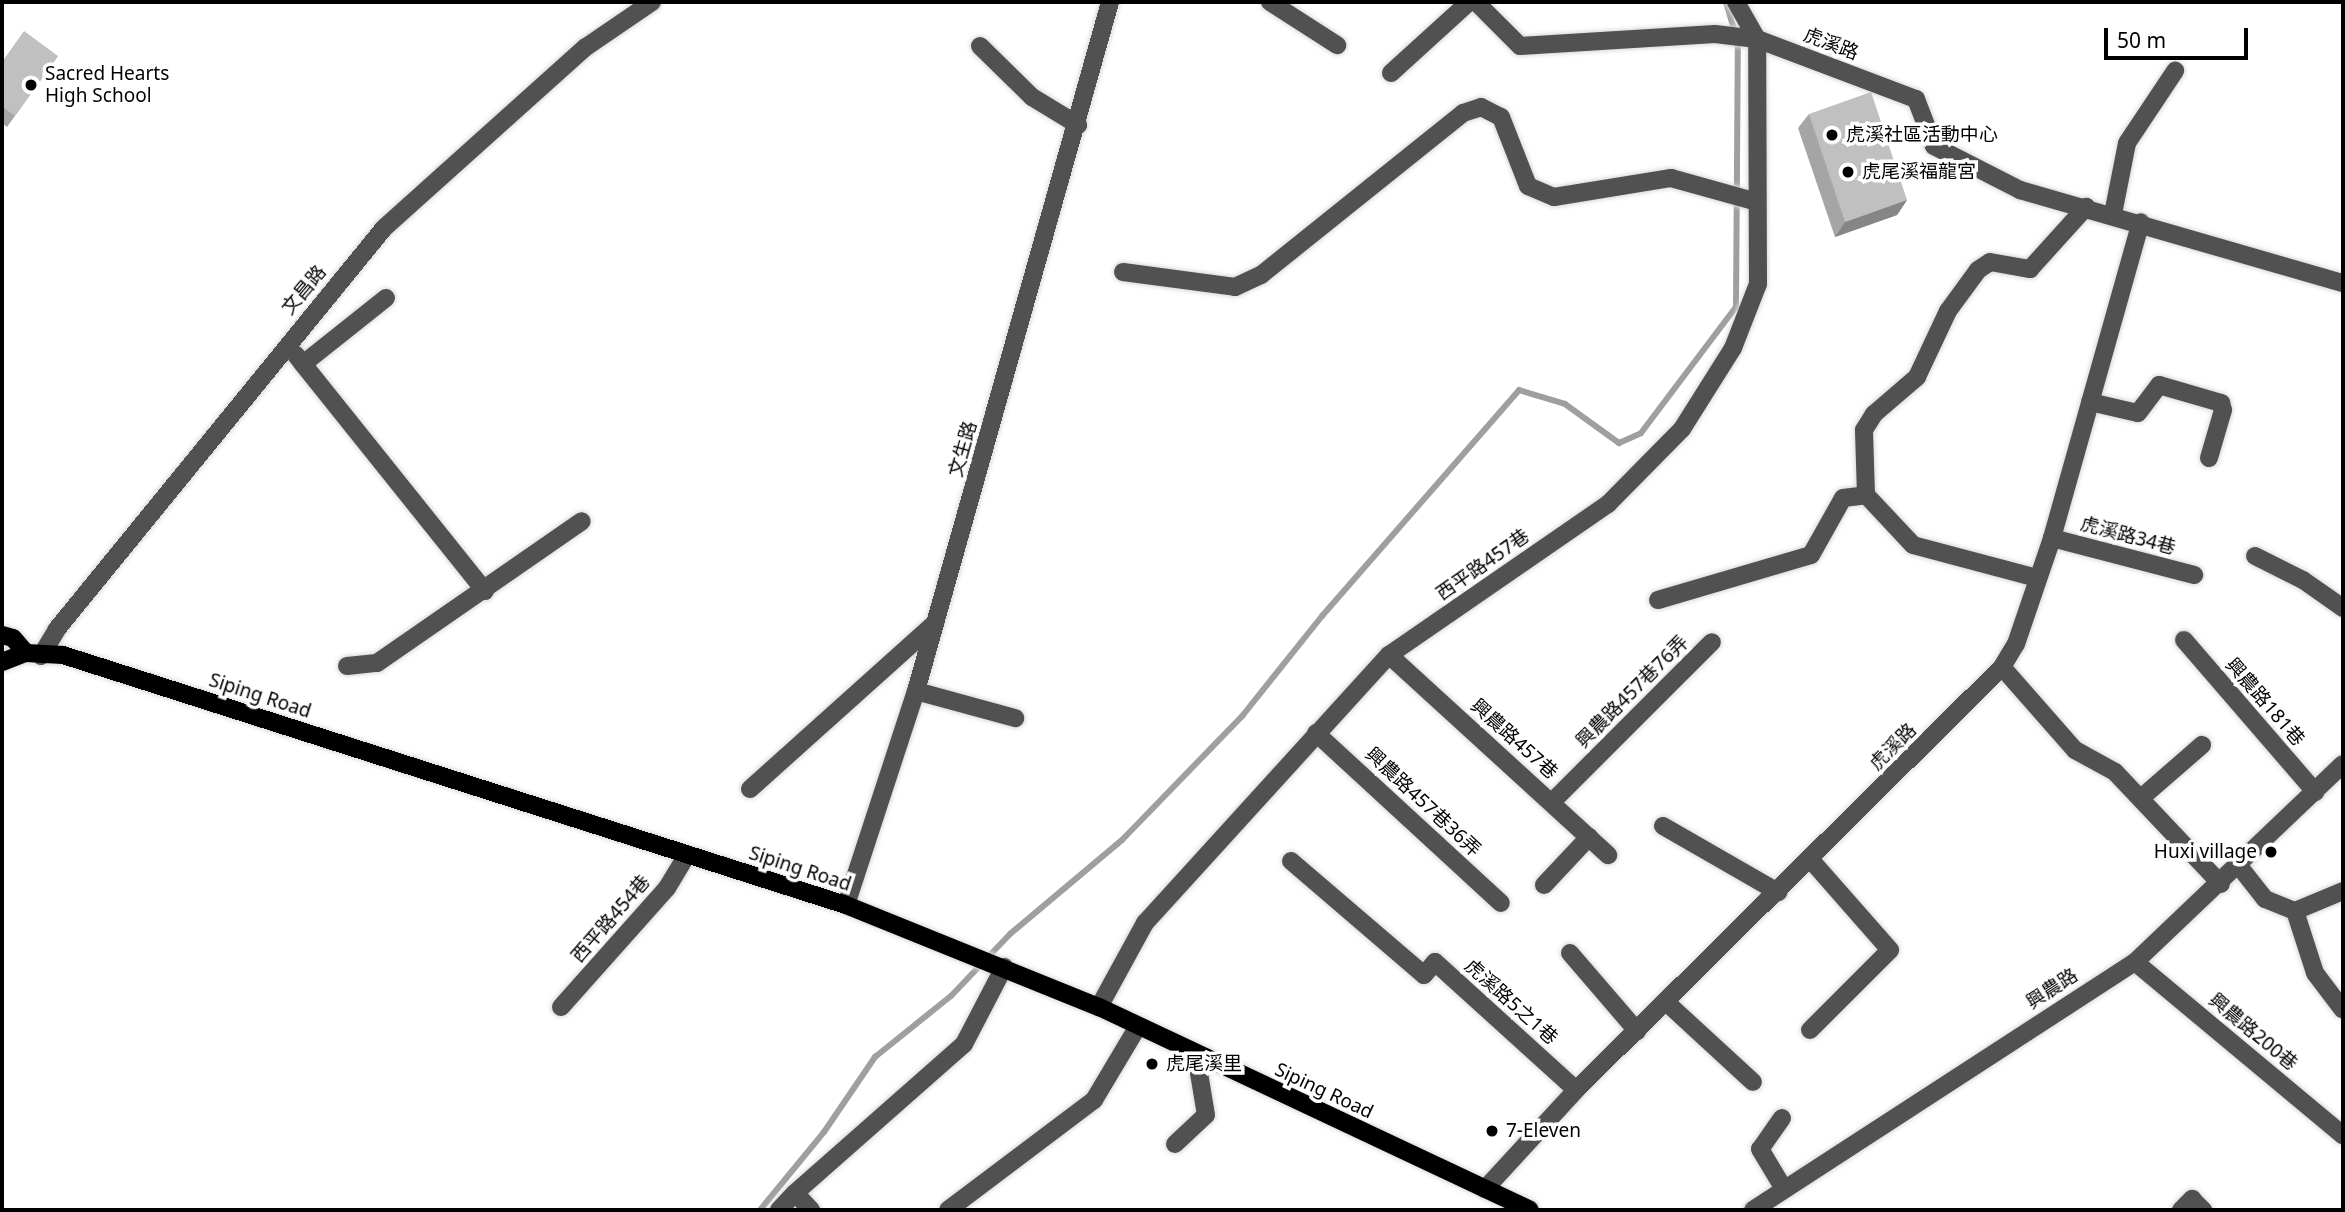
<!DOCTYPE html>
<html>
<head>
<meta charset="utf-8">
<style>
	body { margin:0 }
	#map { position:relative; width:2345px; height:1212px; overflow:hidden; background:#fff; font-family:"Noto Sans","Noto Sans TC",sans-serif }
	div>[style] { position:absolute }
	.stream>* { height:6px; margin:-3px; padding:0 3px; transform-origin:3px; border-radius:3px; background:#9f9f9f }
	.roads { filter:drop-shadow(0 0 2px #dbdbdb) drop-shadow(0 0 2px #dbdbdb) }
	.minor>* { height:18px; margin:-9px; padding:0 9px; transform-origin:9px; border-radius:9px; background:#515151 }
	.major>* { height:18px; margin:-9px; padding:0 9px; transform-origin:9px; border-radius:9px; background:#000 }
	.wall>* { inset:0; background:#a5a5a5 }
	.shaded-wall>* { inset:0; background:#868686 }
	.building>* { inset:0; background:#c0c0c0 }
	.dots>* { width:19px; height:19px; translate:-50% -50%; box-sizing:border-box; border:4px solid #fff; border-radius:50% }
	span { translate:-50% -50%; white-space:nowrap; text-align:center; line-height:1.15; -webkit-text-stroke:7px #fff; paint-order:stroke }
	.street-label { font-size:19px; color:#000 }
	.poi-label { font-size:19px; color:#000 }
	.left { translate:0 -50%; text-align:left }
	.right { translate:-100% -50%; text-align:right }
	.frame { position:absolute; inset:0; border:4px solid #000; pointer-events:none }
	.scale { position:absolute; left:2104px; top:28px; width:144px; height:32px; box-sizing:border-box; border:4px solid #000; border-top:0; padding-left:9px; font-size:21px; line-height:24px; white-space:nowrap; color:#000; -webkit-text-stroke:5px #fff; paint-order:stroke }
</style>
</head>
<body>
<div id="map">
	<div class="stream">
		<i style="left:760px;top:1210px;width:101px;rotate:-50.6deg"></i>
		<i style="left:824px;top:1132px;width:91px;rotate:-55.8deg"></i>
		<i style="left:875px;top:1057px;width:97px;rotate:-38.8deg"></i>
		<i style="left:951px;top:996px;width:86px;rotate:-46.4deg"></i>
		<i style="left:1010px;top:934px;width:146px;rotate:-40deg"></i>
		<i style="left:1122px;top:840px;width:174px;rotate:-45.9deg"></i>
		<i style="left:1243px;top:715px;width:127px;rotate:-51.4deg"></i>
		<i style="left:1322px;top:616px;width:300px;rotate:-48.9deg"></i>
		<i style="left:1519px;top:390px;width:48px;rotate:16.9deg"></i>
		<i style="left:1565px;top:404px;width:67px;rotate:35.8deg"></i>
		<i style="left:1619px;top:443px;width:24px;rotate:-24deg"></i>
		<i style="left:1641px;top:433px;width:158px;rotate:-53deg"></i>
		<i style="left:1736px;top:307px;width:264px;rotate:-89.6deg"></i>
		<i style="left:1738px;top:43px;width:43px;rotate:-106.3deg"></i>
	</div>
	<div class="roads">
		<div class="minor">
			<i style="left:1270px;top:2px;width:80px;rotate:32.7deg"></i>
			<i style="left:1476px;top:2px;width:62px;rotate:45deg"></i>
			<i style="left:1520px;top:46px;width:195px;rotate:-3.5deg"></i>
			<i style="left:1715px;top:34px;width:42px;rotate:6.8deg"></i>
			<i style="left:1757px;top:39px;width:170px;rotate:20.7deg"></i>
			<i style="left:1916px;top:99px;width:50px;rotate:69deg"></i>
			<i style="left:1934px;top:146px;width:97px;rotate:27.1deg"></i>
			<i style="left:2020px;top:190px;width:336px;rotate:16.1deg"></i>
			<i style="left:980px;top:46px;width:73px;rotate:44.4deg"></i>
			<i style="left:1032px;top:97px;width:54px;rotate:31.3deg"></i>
			<i style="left:1391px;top:73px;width:105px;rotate:-42.3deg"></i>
			<i style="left:2113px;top:214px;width:72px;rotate:-78.8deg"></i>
			<i style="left:2127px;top:143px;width:87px;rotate:-56.3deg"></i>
			<i style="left:1123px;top:272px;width:113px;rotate:7.6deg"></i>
			<i style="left:1235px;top:287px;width:29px;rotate:-25deg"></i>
			<i style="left:1261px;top:275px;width:259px;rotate:-38.7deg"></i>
			<i style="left:1463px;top:113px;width:19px;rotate:-18deg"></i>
			<i style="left:1481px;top:107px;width:22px;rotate:27deg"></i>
			<i style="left:1501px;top:117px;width:74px;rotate:68.6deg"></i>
			<i style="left:1528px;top:186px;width:28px;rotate:23deg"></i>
			<i style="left:1554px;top:197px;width:119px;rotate:-9.2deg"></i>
			<i style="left:1671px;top:178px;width:89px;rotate:15.6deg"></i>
			<i style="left:296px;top:355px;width:11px;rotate:52deg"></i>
			<i style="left:303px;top:364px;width:106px;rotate:-38.5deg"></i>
			<i style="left:303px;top:364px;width:291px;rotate:51.3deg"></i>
			<i style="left:2090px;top:402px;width:49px;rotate:12.9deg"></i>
			<i style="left:2138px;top:413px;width:35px;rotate:-53deg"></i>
			<i style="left:2159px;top:385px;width:65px;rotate:16.2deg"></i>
			<i style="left:2221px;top:403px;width:7px;rotate:74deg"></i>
			<i style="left:2223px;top:410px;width:50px;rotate:106.3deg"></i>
			<i style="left:2052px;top:538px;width:147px;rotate:14.6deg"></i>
			<i style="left:2255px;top:556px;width:54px;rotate:26.6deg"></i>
			<i style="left:2303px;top:580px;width:49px;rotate:35deg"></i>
			<i style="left:2037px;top:578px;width:128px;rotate:-165.1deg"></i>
			<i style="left:1913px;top:545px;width:69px;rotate:-133.2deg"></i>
			<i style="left:1866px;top:495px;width:65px;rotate:-91.8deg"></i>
			<i style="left:1864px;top:430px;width:19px;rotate:-58deg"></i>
			<i style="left:1874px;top:414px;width:57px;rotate:-40.7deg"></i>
			<i style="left:1917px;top:377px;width:73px;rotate:-64.8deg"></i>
			<i style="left:1948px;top:311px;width:51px;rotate:-53.8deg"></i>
			<i style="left:1978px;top:270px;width:14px;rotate:-34deg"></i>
			<i style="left:1990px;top:262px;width:41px;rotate:9.9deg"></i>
			<i style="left:2030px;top:269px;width:84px;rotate:-47.9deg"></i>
			<i style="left:1658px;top:600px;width:159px;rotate:-16.4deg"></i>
			<i style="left:1811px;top:555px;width:65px;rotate:-60.7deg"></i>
			<i style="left:1843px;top:498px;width:23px;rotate:-7deg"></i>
			<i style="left:2184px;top:640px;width:201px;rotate:49.2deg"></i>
			<i style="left:1389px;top:655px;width:297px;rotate:42.4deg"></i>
			<i style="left:41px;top:656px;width:31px;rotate:-59deg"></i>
			<i style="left:57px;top:629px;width:517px;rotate:-50.8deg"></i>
			<i style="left:384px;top:228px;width:271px;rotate:-41.9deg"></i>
			<i style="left:586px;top:47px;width:80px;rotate:-34.3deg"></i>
			<i style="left:347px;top:666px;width:30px;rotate:-6deg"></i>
			<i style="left:377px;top:663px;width:249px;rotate:-34.7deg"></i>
			<i style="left:2002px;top:667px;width:111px;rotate:48.7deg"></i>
			<i style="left:2075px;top:750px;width:46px;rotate:28.8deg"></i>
			<i style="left:2115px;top:772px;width:154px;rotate:46.6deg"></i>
			<i style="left:916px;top:691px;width:103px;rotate:15.3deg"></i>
			<i style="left:1316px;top:733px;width:251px;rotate:42.6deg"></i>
			<i style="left:750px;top:789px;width:249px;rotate:-41.9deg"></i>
			<i style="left:2141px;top:798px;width:81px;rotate:-41deg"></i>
			<i style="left:1552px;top:802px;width:226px;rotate:-45deg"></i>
			<i style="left:1663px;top:826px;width:133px;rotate:29.9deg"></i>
			<i style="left:1291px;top:861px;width:175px;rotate:40.6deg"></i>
			<i style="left:1424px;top:975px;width:17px;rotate:-50deg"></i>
			<i style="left:1435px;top:962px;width:190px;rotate:42.2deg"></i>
			<i style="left:2239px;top:866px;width:42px;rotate:51.8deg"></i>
			<i style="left:2265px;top:899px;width:32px;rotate:22deg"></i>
			<i style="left:2295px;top:911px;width:52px;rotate:-22.6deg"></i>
			<i style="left:1544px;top:885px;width:66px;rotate:-46.8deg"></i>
			<i style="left:846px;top:905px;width:225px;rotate:-71.9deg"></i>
			<i style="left:916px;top:691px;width:716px;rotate:-74.27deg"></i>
			<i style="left:2295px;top:911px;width:65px;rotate:72.1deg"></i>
			<i style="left:2315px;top:973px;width:46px;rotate:52.9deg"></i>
			<i style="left:1570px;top:953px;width:103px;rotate:49.3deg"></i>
			<i style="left:2135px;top:962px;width:271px;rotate:39.8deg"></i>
			<i style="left:1666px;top:1002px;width:118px;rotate:42.6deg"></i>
			<i style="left:561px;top:1007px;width:159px;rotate:-48.3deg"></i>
			<i style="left:667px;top:888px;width:39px;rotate:-59deg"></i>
			<i style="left:1099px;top:1007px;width:96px;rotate:-61.3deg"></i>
			<i style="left:1145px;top:923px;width:362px;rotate:-47.7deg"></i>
			<i style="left:1389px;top:655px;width:266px;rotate:-34.6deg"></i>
			<i style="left:1608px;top:504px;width:105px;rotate:-45.4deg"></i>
			<i style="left:1682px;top:429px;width:96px;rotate:-57.8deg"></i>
			<i style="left:1733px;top:348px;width:69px;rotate:-68.7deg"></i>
			<i style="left:1758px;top:284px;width:245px;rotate:-90.2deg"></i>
			<i style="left:1757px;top:39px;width:43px;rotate:-119.6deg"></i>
			<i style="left:1810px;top:1030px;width:113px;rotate:-45deg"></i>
			<i style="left:1890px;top:950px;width:120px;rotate:-131.3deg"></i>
			<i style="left:1782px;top:1118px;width:38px;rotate:125deg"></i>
			<i style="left:1760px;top:1149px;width:47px;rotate:59deg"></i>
			<i style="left:1175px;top:1144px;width:42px;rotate:-43.1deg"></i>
			<i style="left:1206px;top:1115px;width:61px;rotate:-99.5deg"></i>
			<i style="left:1485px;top:1189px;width:134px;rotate:-47.4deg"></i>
			<i style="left:1576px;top:1090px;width:600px;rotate:-44.8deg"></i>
			<i style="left:2002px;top:667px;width:27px;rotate:-59deg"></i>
			<i style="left:2016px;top:644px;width:112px;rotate:-71.2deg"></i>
			<i style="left:2052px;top:538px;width:328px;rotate:-74.3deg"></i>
			<i style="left:779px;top:1210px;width:23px;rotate:-47deg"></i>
			<i style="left:811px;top:1210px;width:23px;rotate:-133deg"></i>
			<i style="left:795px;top:1193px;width:225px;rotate:-41.4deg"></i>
			<i style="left:964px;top:1044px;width:87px;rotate:-62.5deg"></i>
			<i style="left:948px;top:1210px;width:183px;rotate:-37deg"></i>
			<i style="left:1094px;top:1100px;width:84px;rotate:-59.2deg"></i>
			<i style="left:1753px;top:1210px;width:455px;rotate:-33deg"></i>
			<i style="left:2135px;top:962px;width:287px;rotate:-43.6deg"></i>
			<i style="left:2181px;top:1210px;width:16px;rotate:-45deg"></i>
			<i style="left:2192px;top:1199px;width:16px;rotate:45deg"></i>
		</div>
		<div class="major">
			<i style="left:2px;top:635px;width:11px;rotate:15deg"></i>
			<i style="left:13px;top:638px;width:20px;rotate:49deg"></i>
			<i style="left:2px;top:662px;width:26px;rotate:-21deg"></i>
			<i style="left:26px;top:653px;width:37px;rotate:3deg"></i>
			<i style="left:63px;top:655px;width:822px;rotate:17.71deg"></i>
			<i style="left:846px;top:905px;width:273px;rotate:22deg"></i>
			<i style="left:1099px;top:1007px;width:476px;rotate:25.2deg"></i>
		</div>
	</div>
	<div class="wall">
		<i style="clip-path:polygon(58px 56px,7px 127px,2px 123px,2px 62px)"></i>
		<i style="clip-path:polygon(1809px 114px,1907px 200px,1897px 215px,1835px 237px,1798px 128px)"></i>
	</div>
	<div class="shaded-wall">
		<i style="clip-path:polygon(1907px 200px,1897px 215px,1835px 237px,1845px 222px)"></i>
	</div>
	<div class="building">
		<i style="clip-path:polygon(24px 31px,58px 56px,15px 116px,4px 108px,2px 112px,2px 62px)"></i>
		<i style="clip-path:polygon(1871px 92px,1907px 200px,1845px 222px,1809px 114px)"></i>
	</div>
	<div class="dots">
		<i style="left:31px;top:85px;background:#000"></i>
		<i style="left:1832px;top:135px;background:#000"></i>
		<i style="left:1848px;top:172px;background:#000"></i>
		<i style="left:2271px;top:852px;background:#000"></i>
		<i style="left:1152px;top:1064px;background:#000"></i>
		<i style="left:1492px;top:1131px;background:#000"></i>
	</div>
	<div class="street-label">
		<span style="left:1831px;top:44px;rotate:21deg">虎溪路</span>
		<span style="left:304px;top:290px;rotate:-50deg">文昌路</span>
		<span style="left:963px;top:449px;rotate:-74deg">文生路</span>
		<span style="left:2128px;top:536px;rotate:15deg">虎溪路34巷</span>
		<span style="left:1483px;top:565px;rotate:-35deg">西平路457巷</span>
		<span style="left:1632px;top:692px;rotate:-45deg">興農路457巷76弄</span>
		<span style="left:260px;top:696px;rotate:18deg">Siping Road</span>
		<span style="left:2265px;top:702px;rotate:49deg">興農路181巷</span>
		<span style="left:1514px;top:739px;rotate:42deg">興農路457巷</span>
		<span style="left:1893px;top:747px;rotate:-45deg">虎溪路</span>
		<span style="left:1423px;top:802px;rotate:43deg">興農路457巷36弄</span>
		<span style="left:800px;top:869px;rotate:18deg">Siping Road</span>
		<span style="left:611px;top:919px;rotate:-49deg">西平路454巷</span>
		<span style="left:2052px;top:989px;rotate:-33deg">興農路</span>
		<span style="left:1511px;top:1002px;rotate:42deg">虎溪路5之1巷</span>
		<span style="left:2253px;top:1032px;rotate:40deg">興農路200巷</span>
		<span style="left:1324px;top:1091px;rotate:25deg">Siping Road</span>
	</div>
	<div class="poi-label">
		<span class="left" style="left:45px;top:85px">Sacred Hearts<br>High School</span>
		<span class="left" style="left:1846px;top:135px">虎溪社區活動中心</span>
		<span class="left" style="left:1862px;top:172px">虎尾溪福龍宮</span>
		<span class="right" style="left:2257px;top:852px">Huxi village</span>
		<span class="left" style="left:1166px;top:1064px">虎尾溪里</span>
		<span class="left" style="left:1506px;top:1131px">7-Eleven</span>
	</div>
	<div class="frame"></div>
	<div class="scale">50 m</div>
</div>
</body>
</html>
